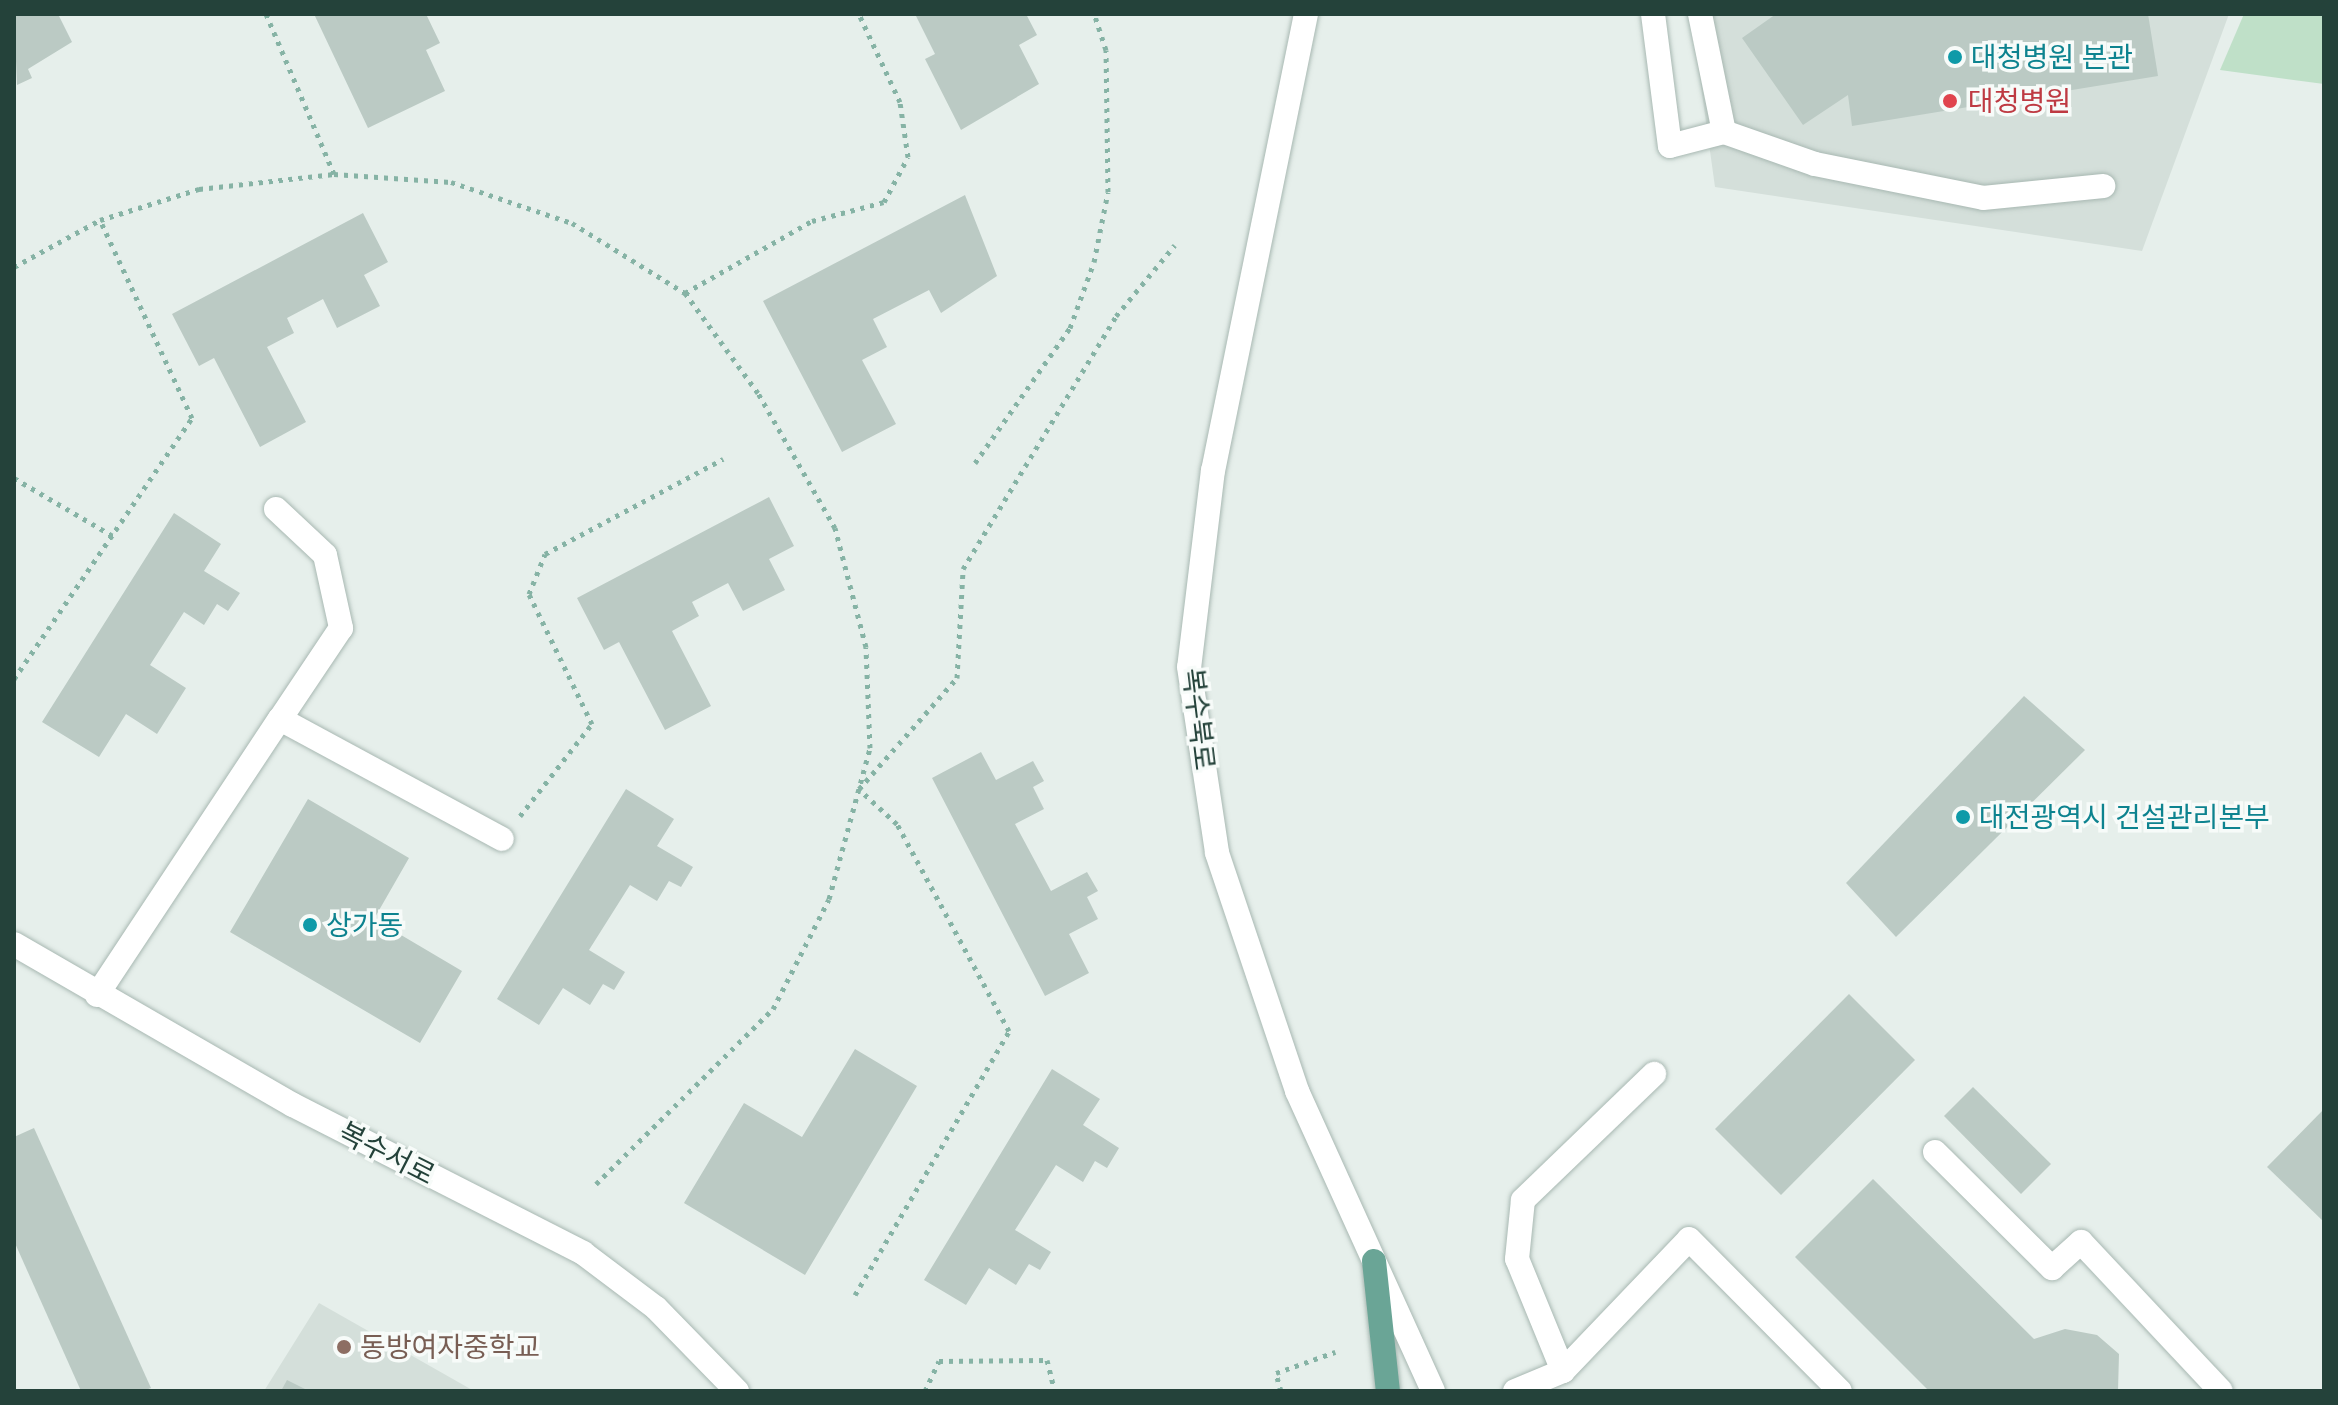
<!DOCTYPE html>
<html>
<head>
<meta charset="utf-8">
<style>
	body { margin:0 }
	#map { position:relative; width:2338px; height:1405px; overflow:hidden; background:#e6efeb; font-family:Montserrat,"Noto Sans KR",sans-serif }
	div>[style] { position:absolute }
	.built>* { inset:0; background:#d4dfda }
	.green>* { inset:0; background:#bfe0c8 }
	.building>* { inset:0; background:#bbcac4 }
	.path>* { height:5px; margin-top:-2.5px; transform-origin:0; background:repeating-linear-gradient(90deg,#86b3a5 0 4px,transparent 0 10px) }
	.roads { filter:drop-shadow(0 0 2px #a8b8b2) drop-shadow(0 0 2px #a8b8b2) }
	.minor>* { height:24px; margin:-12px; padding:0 12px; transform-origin:12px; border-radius:12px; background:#fff }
	.major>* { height:24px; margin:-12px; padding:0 12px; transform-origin:12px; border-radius:12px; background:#6aa596 }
	.dots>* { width:22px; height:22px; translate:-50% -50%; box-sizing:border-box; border:4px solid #f7fbf9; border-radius:50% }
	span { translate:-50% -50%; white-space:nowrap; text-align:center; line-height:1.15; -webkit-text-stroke:7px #f7fbf9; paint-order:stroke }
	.culture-label { font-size:28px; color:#0d838f }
	.left { translate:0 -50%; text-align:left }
	.health-label { font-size:28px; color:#be3a42 }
	.street-label { font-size:28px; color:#24423a }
	.education-label { font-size:28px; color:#785e54 }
	.frame { position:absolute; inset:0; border:16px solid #24423a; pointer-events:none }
</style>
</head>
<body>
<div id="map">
	<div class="built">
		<i style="clip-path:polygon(1691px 14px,2229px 14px,2142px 251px,1715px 187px)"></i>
		<i style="clip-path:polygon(319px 1303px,474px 1391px,264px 1391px)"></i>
	</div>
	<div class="green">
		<i style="clip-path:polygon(2244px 14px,2324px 14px,2324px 84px,2220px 70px)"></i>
	</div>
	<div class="building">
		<i style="clip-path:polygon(14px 14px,58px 14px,72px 42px,28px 69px,32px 78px,17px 85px)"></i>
		<i style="clip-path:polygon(314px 14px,426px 14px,440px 43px,426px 50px,445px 91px,368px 128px)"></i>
		<i style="clip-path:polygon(915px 14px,1026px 14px,1037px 35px,1019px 45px,1039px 84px,961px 130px,925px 59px,935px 54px)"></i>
		<i style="clip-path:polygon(1776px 14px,2148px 14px,2158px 76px,1852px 126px,1848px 95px,1803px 125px,1742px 38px)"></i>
		<i style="clip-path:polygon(965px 195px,997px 276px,941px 313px,929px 290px,873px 319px,887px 347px,862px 360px,896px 424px,842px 452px,763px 301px)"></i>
		<i style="clip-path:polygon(363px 213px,388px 262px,364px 275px,380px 306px,337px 328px,323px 299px,287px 318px,294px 333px,267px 347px,306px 422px,260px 447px,214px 358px,199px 366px,172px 314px)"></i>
		<i style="clip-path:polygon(769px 497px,794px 546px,769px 559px,785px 590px,743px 611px,728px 583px,692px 602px,699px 616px,672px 631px,711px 706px,665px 730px,619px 642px,604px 650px,577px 598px)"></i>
		<i style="clip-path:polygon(174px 513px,221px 544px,204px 571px,240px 593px,228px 611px,217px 604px,204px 625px,184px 612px,150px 665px,186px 688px,157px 734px,126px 714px,99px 757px,42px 722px)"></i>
		<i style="clip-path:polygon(2024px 696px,2085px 750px,1896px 937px,1846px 883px)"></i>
		<i style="clip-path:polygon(981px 752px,996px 780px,1033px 761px,1044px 781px,1033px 787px,1044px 809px,1015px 824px,1051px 891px,1087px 872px,1098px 891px,1087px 897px,1098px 919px,1069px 934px,1089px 973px,1045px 996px,932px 778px)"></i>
		<i style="clip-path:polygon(626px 789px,674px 819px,657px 846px,693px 867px,681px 887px,669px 881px,657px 901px,630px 885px,589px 950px,625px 972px,614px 990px,603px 984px,590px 1005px,563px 988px,539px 1025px,497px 999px)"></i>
		<i style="clip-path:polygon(308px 799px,409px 858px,374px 919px,462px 971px,420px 1043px,230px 932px)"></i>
		<i style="clip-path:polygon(1849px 994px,1915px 1060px,1781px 1195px,1715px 1129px)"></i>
		<i style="clip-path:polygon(855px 1049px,917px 1086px,805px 1275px,684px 1203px,744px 1103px,802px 1137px)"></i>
		<i style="clip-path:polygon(1052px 1069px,1100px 1099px,1083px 1125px,1119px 1148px,1107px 1168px,1095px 1161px,1083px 1182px,1056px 1165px,1015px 1230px,1051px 1252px,1040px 1270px,1029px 1264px,1016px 1285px,989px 1268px,966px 1305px,924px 1280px)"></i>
		<i style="clip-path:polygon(1973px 1087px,2051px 1164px,2021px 1194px,1944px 1116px)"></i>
		<i style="clip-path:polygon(2324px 1109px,2324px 1222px,2267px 1167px)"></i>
		<i style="clip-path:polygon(34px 1128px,151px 1388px,143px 1391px,81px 1391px,14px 1241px,14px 1137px)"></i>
		<i style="clip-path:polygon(1873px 1179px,2034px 1339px,2065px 1329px,2097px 1335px,2119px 1354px,2118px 1391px,1929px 1391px,1795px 1257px)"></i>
		<i style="clip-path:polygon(287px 1380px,309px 1391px,281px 1391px)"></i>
	</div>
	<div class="path">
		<i style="left:334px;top:174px;width:117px;rotate:3.9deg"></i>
		<i style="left:451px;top:182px;width:128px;rotate:18.7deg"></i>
		<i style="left:572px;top:223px;width:133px;rotate:31.8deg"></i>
		<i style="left:685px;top:293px;width:146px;rotate:-29.6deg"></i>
		<i style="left:812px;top:221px;width:74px;rotate:-14.8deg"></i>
		<i style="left:884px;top:202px;width:51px;rotate:-61.9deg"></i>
		<i style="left:908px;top:157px;width:56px;rotate:-98.3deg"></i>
		<i style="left:900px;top:102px;width:97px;rotate:-115deg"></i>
		<i style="left:14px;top:267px;width:98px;rotate:-28.7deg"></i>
		<i style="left:975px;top:463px;width:165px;rotate:-54.9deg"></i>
		<i style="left:1070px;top:328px;width:70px;rotate:-70deg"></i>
		<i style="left:1094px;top:262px;width:71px;rotate:-78.7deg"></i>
		<i style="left:1108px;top:192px;width:142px;rotate:-90.8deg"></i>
		<i style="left:1106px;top:50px;width:38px;rotate:-108deg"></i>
		<i style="left:14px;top:478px;width:115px;rotate:30.4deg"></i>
		<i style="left:14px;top:679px;width:316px;rotate:-55.7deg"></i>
		<i style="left:192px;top:418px;width:218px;rotate:-114.9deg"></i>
		<i style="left:100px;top:220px;width:104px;rotate:-17.4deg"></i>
		<i style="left:199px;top:189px;width:136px;rotate:-6.3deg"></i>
		<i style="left:334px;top:174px;width:174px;rotate:-113deg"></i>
		<i style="left:520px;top:816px;width:117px;rotate:-52deg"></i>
		<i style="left:592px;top:724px;width:144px;rotate:-115.9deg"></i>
		<i style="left:529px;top:594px;width:43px;rotate:-68.2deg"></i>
		<i style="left:545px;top:554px;width:202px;rotate:-28.1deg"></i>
		<i style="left:596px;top:1184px;width:249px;rotate:-44.7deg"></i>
		<i style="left:773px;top:1009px;width:123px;rotate:-63deg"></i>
		<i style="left:829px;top:899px;width:156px;rotate:-74.8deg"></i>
		<i style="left:870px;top:748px;width:101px;rotate:-92.3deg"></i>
		<i style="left:866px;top:647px;width:123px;rotate:-104.6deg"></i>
		<i style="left:835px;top:528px;width:155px;rotate:-119.7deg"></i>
		<i style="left:758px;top:393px;width:124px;rotate:-126.1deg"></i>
		<i style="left:855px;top:1295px;width:306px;rotate:-59.7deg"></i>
		<i style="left:1009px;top:1031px;width:235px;rotate:-118.4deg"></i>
		<i style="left:897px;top:824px;width:52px;rotate:-137.4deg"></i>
		<i style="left:859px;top:789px;width:148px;rotate:-48.6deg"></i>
		<i style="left:957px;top:678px;width:109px;rotate:-86.8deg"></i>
		<i style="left:963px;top:569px;width:296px;rotate:-58.8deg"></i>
		<i style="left:1116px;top:316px;width:92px;rotate:-50.3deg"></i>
		<i style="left:925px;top:1391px;width:33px;rotate:-65deg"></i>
		<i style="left:939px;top:1361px;width:108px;rotate:-0.5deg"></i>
		<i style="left:1047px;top:1360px;width:32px;rotate:76deg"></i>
		<i style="left:1281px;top:1391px;width:19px;rotate:-106deg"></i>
		<i style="left:1276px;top:1373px;width:63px;rotate:-19.6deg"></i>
	</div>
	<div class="roads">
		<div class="minor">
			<i style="left:1306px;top:14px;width:465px;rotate:101.5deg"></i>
			<i style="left:1213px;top:470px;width:198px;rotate:96.9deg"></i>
			<i style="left:1189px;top:667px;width:188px;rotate:81.4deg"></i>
			<i style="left:1217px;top:853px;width:251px;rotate:71.4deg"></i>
			<i style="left:1297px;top:1091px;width:329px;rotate:65.6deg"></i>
			<i style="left:1653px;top:14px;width:133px;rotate:82.7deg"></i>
			<i style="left:1670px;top:146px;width:56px;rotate:-14.5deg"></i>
			<i style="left:1724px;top:132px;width:96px;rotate:19.4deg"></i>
			<i style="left:1815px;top:164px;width:171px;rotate:11.4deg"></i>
			<i style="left:1983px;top:198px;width:121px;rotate:-5.7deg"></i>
			<i style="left:1700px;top:14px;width:120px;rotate:78.5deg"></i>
			<i style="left:276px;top:509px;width:67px;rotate:43.2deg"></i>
			<i style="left:325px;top:555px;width:75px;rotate:77.6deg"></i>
			<i style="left:341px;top:628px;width:110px;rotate:123.8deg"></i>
			<i style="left:14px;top:944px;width:322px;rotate:30deg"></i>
			<i style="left:293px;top:1105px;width:326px;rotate:27deg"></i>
			<i style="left:583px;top:1253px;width:91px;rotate:37deg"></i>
			<i style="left:656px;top:1308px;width:116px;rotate:45.7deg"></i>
			<i style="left:97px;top:995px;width:331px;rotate:-56.5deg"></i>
			<i style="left:280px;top:719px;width:252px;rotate:28.4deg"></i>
			<i style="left:1935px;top:1152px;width:165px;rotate:44.8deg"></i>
			<i style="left:2052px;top:1268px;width:39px;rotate:-42deg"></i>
			<i style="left:2081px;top:1242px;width:204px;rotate:46.8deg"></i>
			<i style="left:1563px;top:1371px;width:121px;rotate:-112.3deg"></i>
			<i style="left:1517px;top:1259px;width:59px;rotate:-84.2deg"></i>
			<i style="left:1523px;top:1200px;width:182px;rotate:-43.9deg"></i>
			<i style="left:1515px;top:1391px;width:52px;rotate:-22.6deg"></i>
			<i style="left:1563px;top:1371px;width:182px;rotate:-46.3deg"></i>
			<i style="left:1689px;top:1239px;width:214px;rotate:45.2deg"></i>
		</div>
		<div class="major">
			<i style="left:1374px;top:1261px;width:131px;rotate:83.9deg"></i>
		</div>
	</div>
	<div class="dots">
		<i style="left:1955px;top:57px;background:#0f9aa8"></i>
		<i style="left:1950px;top:101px;background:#e0444e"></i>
		<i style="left:1963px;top:817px;background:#0f9aa8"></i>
		<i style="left:310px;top:925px;background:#0f9aa8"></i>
		<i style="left:344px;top:1347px;background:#8d6e63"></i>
	</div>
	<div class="culture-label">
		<span class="left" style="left:1971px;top:57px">대청병원 본관</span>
		<span class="left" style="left:1979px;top:817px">대전광역시 건설관리본부</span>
		<span class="left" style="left:326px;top:925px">상가동</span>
	</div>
	<div class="health-label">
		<span class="left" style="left:1968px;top:101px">대청병원</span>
	</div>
	<div class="street-label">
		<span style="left:1199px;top:719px;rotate:83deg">복수북로</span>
		<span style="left:387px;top:1153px;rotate:27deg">복수서로</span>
	</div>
	<div class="education-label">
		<span class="left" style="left:360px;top:1347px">동방여자중학교</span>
	</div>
	<div class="frame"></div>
</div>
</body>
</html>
